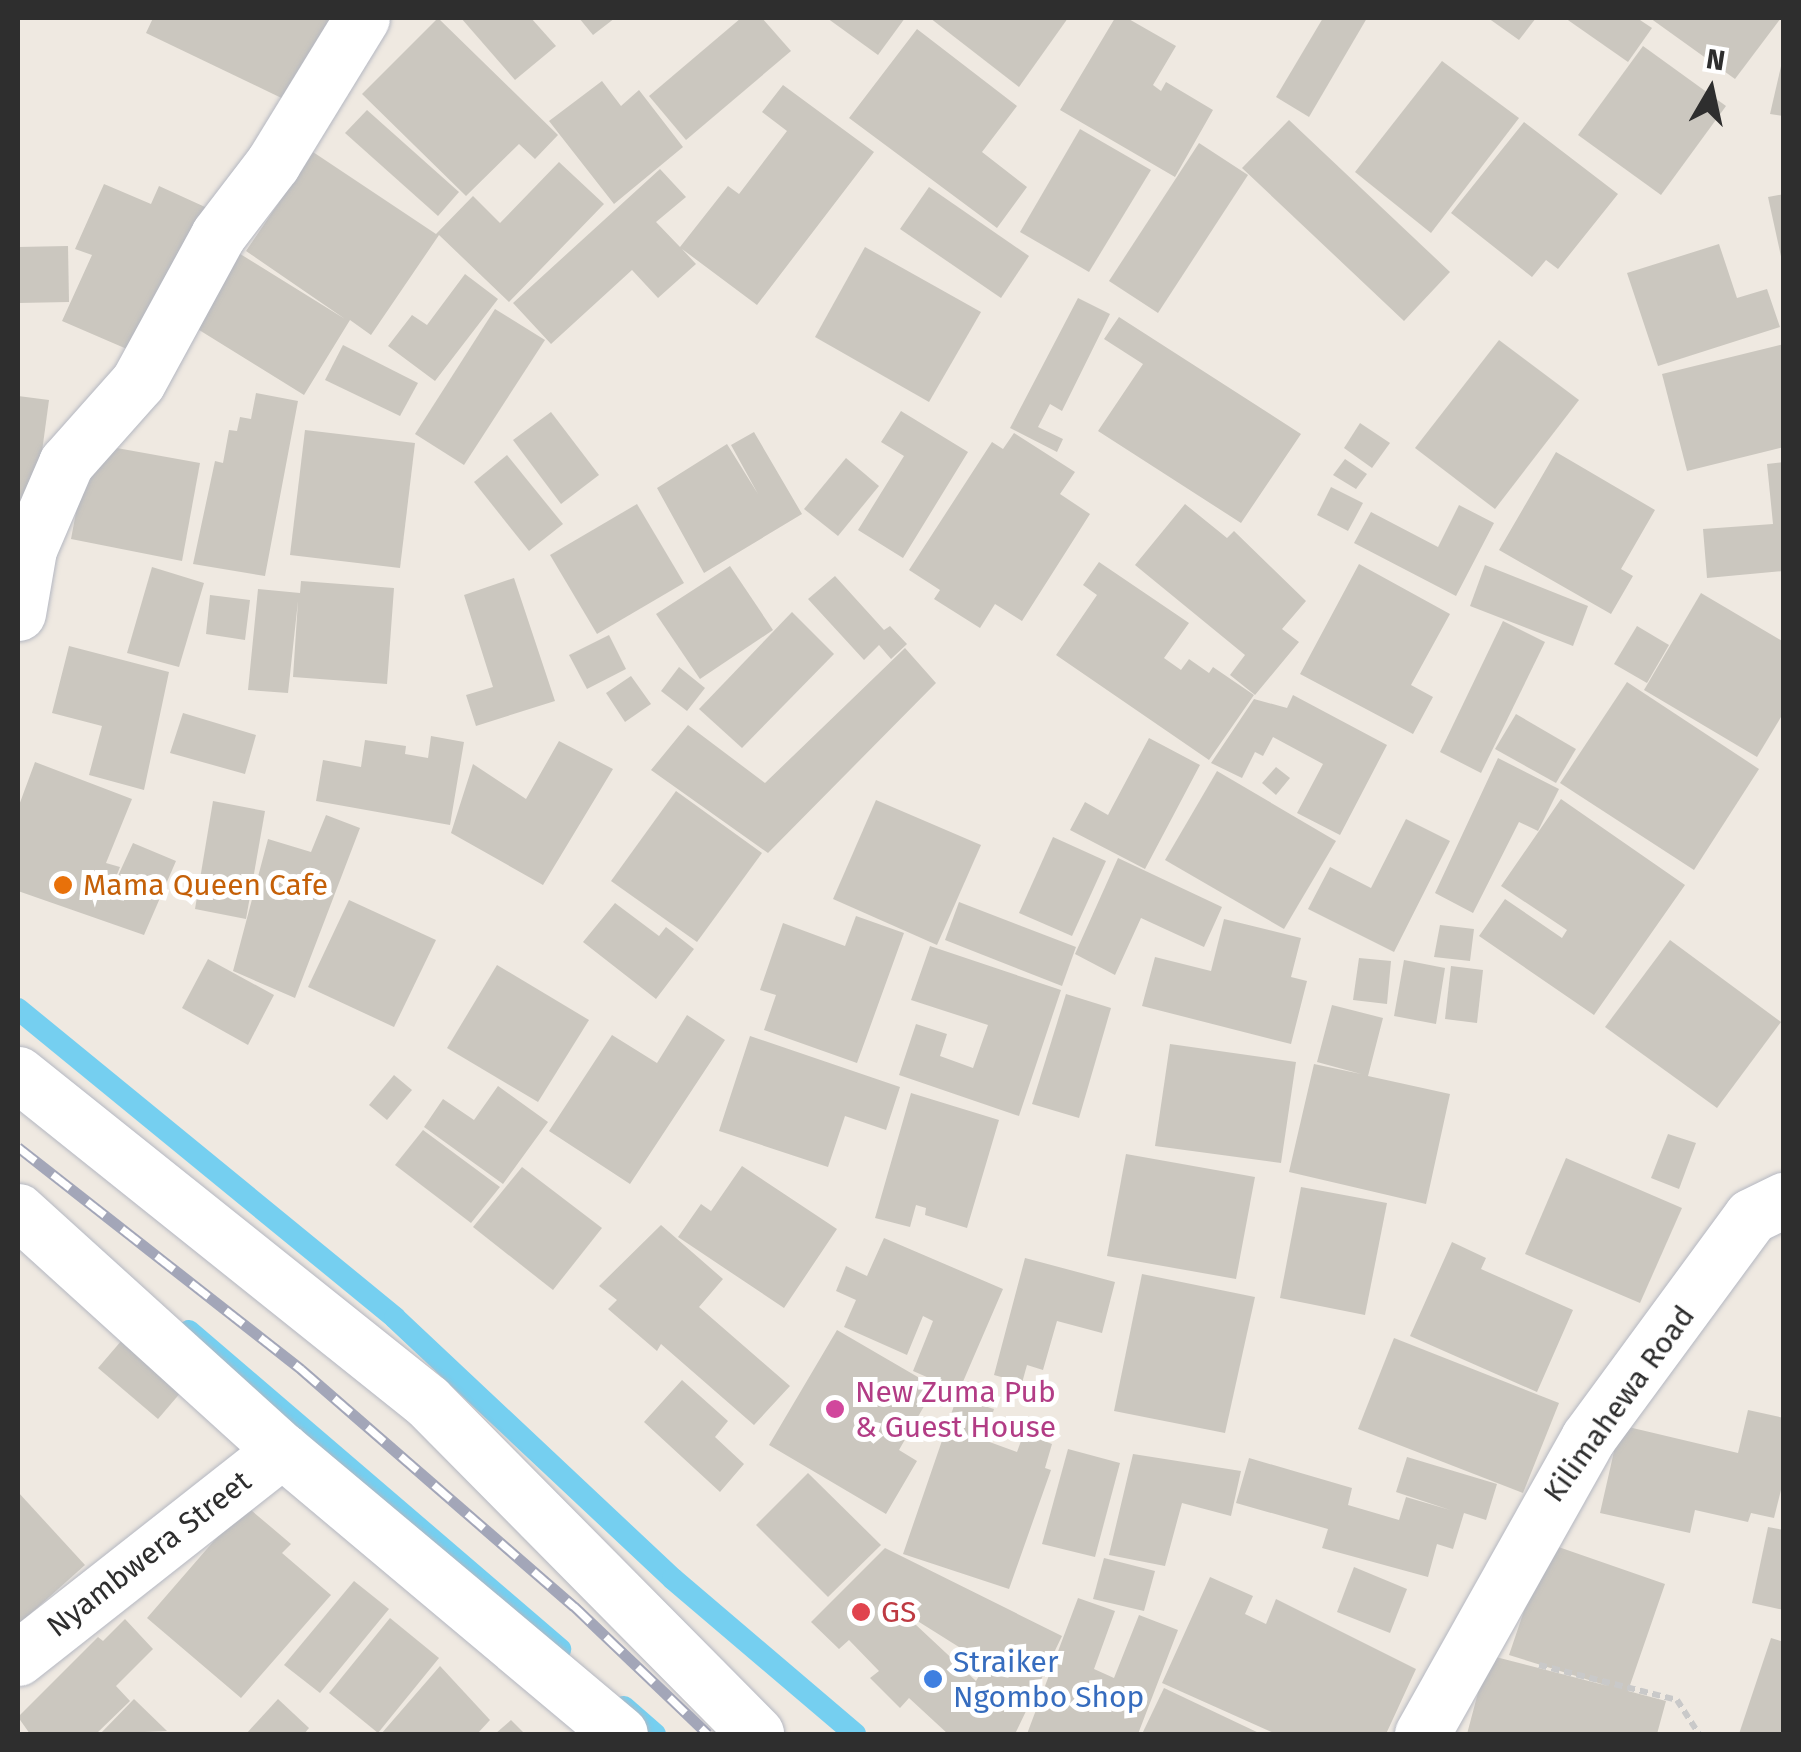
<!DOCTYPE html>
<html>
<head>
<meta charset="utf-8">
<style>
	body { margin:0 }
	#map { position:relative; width:1801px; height:1752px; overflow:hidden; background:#efe9e1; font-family:"Fira Sans",sans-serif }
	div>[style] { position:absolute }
	.stream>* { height:22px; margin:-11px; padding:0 11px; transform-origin:11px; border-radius:11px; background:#75cff0 }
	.building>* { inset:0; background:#cbc7bf }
	.path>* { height:6px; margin-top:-3px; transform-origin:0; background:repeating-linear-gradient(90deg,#c9c9c9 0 8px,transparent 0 13px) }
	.roads { filter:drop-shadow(0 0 2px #b4b7c1) drop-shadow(0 0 2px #b4b7c1) }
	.minor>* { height:55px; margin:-27.5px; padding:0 27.5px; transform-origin:27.5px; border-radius:27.5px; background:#fff }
	.rail>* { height:11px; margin-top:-5.5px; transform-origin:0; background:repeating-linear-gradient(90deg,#fff 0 22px,#a3a6b8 0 44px); box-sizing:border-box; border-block:2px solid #a3a6b8 }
	.dots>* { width:28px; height:28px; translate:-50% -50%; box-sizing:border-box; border:5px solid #fff; border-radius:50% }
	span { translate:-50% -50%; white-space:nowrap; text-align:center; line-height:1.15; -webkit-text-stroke:10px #fff; paint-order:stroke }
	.food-label { font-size:30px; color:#c56008 }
	.left { translate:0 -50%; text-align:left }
	.hotel-label { font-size:30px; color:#b23c85 }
	.street-label { font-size:30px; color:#2e2e2e }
	.health-label { font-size:30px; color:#be3a42 }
	.shop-label { font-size:30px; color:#366cbe }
	.frame { position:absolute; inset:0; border:20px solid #2e2e2e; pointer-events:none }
	.north { position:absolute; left:1661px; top:40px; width:100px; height:100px; -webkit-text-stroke:8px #fff; paint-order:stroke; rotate:9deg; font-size:28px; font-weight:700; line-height:40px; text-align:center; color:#2e2e2e }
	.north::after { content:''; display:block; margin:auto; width:35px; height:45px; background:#2e2e2e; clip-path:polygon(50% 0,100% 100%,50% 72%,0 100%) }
</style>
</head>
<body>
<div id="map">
	<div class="stream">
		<i style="left:18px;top:1009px;width:487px;rotate:39.3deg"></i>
		<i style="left:395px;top:1318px;width:381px;rotate:43.2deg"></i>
		<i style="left:673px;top:1579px;width:239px;rotate:40.4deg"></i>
		<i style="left:189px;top:1331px;width:489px;rotate:40.6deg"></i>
		<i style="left:624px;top:1707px;width:41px;rotate:41.1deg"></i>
	</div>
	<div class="building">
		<i style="clip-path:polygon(153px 18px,336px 18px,298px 106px,146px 33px)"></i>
		<i style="clip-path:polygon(438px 18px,558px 135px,535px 159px,519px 144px,466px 196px,362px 94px)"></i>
		<i style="clip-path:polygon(461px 18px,531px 18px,556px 46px,515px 80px)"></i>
		<i style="clip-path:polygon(579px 18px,615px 18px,593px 35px)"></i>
		<i style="clip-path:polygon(741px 18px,762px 18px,791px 51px,686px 140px,649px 96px)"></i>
		<i style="clip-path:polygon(827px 18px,905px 18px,878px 55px)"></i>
		<i style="clip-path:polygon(930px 18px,1068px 18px,1019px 87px)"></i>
		<i style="clip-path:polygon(1115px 18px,1127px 18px,1176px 46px,1153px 85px,1161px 91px,1166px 82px,1213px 110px,1175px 177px,1060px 110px)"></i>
		<i style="clip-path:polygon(1323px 18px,1367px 18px,1309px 117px,1276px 97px)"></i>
		<i style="clip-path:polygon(1488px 18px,1536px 18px,1519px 40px)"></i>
		<i style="clip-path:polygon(1565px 18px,1637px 18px,1652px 28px,1628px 62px)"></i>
		<i style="clip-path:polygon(1650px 18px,1781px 18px,1735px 79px)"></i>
		<i style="clip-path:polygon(917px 29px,1017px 106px,982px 152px,1027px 187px,997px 228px,849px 118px)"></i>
		<i style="clip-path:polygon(1643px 46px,1726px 106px,1661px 195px,1578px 135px)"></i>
		<i style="clip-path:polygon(1442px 61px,1519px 118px,1431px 233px,1355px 172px)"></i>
		<i style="clip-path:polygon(1782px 62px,1784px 62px,1784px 116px,1770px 114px)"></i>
		<i style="clip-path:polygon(602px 81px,621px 106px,639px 90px,683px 147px,614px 204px,549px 121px)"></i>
		<i style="clip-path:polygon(783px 85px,874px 152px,757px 305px,682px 249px,696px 264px,658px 298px,632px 270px,551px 344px,513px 303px,660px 169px,686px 197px,656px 222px,680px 247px,728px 186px,739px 194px,787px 131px,762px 112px)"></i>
		<i style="clip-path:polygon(367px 110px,459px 192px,438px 216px,345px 133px)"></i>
		<i style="clip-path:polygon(1289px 120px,1450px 272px,1404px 321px,1242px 168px)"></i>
		<i style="clip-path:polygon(1524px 122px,1618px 194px,1558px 269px,1546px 260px,1532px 277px,1451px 213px)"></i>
		<i style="clip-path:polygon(1080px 129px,1151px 170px,1089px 272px,1020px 232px)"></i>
		<i style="clip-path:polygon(1199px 143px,1248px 175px,1158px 313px,1109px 281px)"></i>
		<i style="clip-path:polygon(313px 152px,436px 234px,473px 196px,500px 223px,559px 162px,604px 204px,509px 302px,439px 235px,371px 335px,350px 320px,304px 395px,183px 320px,229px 247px,345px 319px,246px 251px)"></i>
		<i style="clip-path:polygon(104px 184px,151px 204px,159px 186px,216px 212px,150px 359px,62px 321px,92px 255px,75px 249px)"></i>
		<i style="clip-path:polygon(929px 187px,1029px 256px,1001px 298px,900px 229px)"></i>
		<i style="clip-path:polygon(1784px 194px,1784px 261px,1782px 261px,1768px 197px)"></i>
		<i style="clip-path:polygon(1719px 244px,1737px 298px,1767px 289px,1780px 327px,1658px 366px,1627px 273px)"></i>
		<i style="clip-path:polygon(68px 246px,69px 302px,18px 303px,18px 247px)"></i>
		<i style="clip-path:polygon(865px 247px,981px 312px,929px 402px,815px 337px)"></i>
		<i style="clip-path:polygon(465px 274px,498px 299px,435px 381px,388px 346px,412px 315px,427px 325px)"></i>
		<i style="clip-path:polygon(1078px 298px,1110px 314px,1062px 411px,1050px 404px,1038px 427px,1063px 439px,1057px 452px,1010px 428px)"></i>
		<i style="clip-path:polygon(495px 309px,545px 340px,464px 465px,415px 434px)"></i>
		<i style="clip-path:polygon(1119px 317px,1301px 434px,1241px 523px,1098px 431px,1143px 364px,1104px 339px)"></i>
		<i style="clip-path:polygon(1499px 340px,1579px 400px,1495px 509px,1415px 448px)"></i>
		<i style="clip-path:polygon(1784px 344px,1784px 447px,1687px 471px,1662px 374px)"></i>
		<i style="clip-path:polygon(343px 345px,418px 383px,400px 416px,325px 380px)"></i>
		<i style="clip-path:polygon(256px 393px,298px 401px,265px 576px,193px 564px,215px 461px,223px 463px,229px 430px,237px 431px,240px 417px,251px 419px)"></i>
		<i style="clip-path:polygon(18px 396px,49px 400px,35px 503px,18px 501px)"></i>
		<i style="clip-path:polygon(901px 411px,968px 452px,903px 558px,858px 530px,904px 456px,881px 442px)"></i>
		<i style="clip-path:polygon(551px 412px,599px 475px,561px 504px,513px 440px)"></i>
		<i style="clip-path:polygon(1360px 423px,1390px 443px,1372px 468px,1344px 448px)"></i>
		<i style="clip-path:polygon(305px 430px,415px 443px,400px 568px,290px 555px)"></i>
		<i style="clip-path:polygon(754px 432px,802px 514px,704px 573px,657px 488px,727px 444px,758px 494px,731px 445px)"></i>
		<i style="clip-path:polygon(1014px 433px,1075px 472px,1060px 494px,1090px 514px,1022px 621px,995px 604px,980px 628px,934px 599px,940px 590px,909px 570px,992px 442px,1003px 449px)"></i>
		<i style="clip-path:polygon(89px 443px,200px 463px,182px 561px,71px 539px)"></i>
		<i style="clip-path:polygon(1556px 452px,1655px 510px,1621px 569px,1633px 576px,1611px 614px,1499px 550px)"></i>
		<i style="clip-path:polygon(507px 455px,563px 524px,529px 551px,474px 482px)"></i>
		<i style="clip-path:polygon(846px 458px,879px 486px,838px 536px,804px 509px)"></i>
		<i style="clip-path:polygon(1345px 459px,1367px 474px,1356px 489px,1333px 475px)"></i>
		<i style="clip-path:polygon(1784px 462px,1784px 571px,1707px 578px,1703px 529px,1773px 524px,1767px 464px)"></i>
		<i style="clip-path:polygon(1331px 487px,1363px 503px,1348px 531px,1317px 515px)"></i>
		<i style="clip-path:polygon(637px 504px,684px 583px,597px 634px,550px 555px)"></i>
		<i style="clip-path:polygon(1185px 504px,1227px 538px,1234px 531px,1306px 601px,1282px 629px,1299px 642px,1255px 695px,1230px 675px,1245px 655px,1135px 565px)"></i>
		<i style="clip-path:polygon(1459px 505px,1494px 523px,1456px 596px,1354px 543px,1371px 512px,1438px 547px)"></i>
		<i style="clip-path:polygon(1099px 562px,1189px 623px,1164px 658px,1181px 670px,1189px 659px,1209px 673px,1213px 667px,1254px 695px,1209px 760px,1056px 655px,1097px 595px,1083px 585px)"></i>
		<i style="clip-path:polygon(1359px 564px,1450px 614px,1411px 685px,1433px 697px,1413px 734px,1300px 674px)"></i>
		<i style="clip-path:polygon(1485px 565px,1588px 606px,1573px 646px,1470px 606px)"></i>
		<i style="clip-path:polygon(730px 566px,773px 630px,700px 679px,656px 614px)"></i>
		<i style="clip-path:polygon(152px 567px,204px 583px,179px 667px,127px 653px)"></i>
		<i style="clip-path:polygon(835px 576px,884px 630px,890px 626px,907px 644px,891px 659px,879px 645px,864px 660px,808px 599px)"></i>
		<i style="clip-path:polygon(514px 578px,555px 701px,476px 726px,466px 695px,493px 687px,464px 595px)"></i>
		<i style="clip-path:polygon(301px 581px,394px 588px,387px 684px,293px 677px,298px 601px,288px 693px,248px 690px,258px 589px,300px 593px)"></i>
		<i style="clip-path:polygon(1701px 593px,1784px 642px,1784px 712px,1757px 757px,1644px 690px)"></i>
		<i style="clip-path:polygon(210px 595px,250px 600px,245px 640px,206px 634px)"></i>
		<i style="clip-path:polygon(792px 612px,834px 654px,742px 748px,699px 709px)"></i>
		<i style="clip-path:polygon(1503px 621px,1545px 642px,1481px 773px,1440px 752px)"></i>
		<i style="clip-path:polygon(1637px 626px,1669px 645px,1647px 683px,1614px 664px)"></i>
		<i style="clip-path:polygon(609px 635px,626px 669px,587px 689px,569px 655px)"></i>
		<i style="clip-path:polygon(69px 646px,169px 672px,144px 790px,89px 775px,102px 726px,52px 713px)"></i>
		<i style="clip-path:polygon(905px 648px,936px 683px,768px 853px,651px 770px,688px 725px,765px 783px)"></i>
		<i style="clip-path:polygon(679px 667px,705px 688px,687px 711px,661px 691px)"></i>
		<i style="clip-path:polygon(631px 676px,651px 704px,625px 722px,606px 693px)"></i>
		<i style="clip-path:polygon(1627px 682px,1759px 769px,1694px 870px,1560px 783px)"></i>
		<i style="clip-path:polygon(1293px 695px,1387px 745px,1340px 835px,1297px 813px,1323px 764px,1273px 737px,1263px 756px,1255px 752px,1242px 778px,1211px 763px,1254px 699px,1287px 708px)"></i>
		<i style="clip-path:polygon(183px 713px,256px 735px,245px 774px,170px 753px)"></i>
		<i style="clip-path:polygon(1516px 714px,1576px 749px,1556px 783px,1495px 749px)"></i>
		<i style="clip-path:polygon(431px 736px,464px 742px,450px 825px,316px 801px,323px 760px,361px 767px,365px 740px,406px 746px,405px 754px,428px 758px)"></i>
		<i style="clip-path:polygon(1149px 738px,1200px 765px,1145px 869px,1070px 830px,1085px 802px,1108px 815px)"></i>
		<i style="clip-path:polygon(559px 741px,613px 769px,543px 885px,451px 833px,473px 764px,526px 799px)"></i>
		<i style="clip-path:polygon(1498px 758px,1559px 789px,1538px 831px,1519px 822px,1473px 913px,1435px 893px)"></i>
		<i style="clip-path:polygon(35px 762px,132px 799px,106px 863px,120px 867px,106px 902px,133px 843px,176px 861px,144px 935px,18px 891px,18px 808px)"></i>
		<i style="clip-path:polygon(1276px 767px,1290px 778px,1276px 795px,1262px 783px)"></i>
		<i style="clip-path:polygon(1217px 771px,1336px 841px,1284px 929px,1165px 860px)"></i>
		<i style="clip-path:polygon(676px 791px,762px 853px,697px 942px,611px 881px)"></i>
		<i style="clip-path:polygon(1561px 799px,1685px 885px,1594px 1015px,1479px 936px,1505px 899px,1562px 938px,1567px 930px,1501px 886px)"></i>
		<i style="clip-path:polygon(876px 800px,981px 845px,937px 945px,833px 899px)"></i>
		<i style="clip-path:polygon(213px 801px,265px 811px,246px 919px,195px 909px)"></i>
		<i style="clip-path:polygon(326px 815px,360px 828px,295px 998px,233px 971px,268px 839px,311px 852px)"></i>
		<i style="clip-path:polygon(1406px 819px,1450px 841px,1394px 952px,1308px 909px,1330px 867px,1371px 888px)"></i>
		<i style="clip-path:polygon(1053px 837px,1106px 861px,1072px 936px,1019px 913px)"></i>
		<i style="clip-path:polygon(1118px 858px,1222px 907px,1204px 947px,1141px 918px,1115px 975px,1075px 954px)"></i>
		<i style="clip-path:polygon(349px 900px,436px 940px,394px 1027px,308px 987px)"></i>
		<i style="clip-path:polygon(959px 902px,1076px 947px,1062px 986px,945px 940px)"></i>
		<i style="clip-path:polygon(615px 903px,659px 936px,666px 927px,694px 949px,656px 999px,583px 942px)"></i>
		<i style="clip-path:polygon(856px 916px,904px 933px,857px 1063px,764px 1030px,776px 995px,760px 990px,783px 923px,845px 946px)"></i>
		<i style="clip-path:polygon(1224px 919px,1301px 938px,1291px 977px,1307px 981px,1291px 1044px,1142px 1006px,1155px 957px,1211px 971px)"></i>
		<i style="clip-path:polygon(1440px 925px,1474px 929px,1470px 961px,1434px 957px)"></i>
		<i style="clip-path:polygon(1670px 940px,1781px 1022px,1717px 1108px,1605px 1027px)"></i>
		<i style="clip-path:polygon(930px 946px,1061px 990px,1019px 1116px,899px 1075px,916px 1024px,947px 1034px,940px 1056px,973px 1068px,988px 1025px,911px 1000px)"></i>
		<i style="clip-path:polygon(1359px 958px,1391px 961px,1387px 1004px,1353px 1000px)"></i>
		<i style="clip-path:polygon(208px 959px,274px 995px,248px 1045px,182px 1008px)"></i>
		<i style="clip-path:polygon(1404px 960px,1445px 968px,1436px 1024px,1394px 1016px)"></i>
		<i style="clip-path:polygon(497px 965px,589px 1020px,538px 1102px,447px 1048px)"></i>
		<i style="clip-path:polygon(1451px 966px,1483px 970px,1477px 1023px,1445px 1019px)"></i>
		<i style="clip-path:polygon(1066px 994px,1111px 1008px,1079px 1118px,1032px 1104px)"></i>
		<i style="clip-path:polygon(1332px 1005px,1383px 1018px,1368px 1076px,1450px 1094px,1426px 1204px,1289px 1172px,1314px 1064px,1361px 1074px,1317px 1062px)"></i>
		<i style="clip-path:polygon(687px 1015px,725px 1040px,630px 1184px,549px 1131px,612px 1035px,657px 1063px)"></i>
		<i style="clip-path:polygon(750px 1036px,900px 1087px,886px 1130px,845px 1116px,828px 1167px,719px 1131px)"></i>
		<i style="clip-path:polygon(1170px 1044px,1296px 1062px,1281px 1163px,1155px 1146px)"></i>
		<i style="clip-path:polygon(394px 1075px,412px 1090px,387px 1120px,369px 1105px)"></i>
		<i style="clip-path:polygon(498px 1086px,548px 1122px,503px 1184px,424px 1127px,443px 1099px,474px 1120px)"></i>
		<i style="clip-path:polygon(911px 1093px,999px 1120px,967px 1228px,925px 1215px,926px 1208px,916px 1205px,910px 1227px,875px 1218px)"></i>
		<i style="clip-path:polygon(423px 1130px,500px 1187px,471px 1223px,395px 1165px)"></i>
		<i style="clip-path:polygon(1668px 1134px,1696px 1143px,1679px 1189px,1651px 1178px)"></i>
		<i style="clip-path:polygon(1126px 1154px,1255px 1177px,1236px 1279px,1107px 1256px)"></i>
		<i style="clip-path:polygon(1566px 1158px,1682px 1208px,1640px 1303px,1525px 1254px)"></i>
		<i style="clip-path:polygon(742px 1166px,837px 1229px,784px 1308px,678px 1237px,701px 1204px,711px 1211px)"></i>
		<i style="clip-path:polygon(522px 1167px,602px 1228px,553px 1290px,473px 1227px)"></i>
		<i style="clip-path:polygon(1301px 1187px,1387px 1203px,1365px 1315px,1280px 1298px)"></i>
		<i style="clip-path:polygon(661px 1225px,723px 1279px,699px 1307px,790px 1386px,754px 1425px,661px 1344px,657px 1351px,608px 1309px,617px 1300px,599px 1286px)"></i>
		<i style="clip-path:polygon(884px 1238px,1003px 1289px,959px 1391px,913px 1371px,933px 1321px,923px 1316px,907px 1355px,844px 1327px,856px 1300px,836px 1291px,846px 1266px,867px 1276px)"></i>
		<i style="clip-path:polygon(1452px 1242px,1486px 1258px,1481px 1269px,1573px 1310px,1537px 1392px,1410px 1336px)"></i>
		<i style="clip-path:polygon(1025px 1258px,1115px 1282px,1102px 1333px,1057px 1321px,1043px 1370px,1027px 1365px,1022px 1383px,994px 1375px)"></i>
		<i style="clip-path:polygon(1142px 1274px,1255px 1297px,1225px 1433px,1114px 1411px)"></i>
		<i style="clip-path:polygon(134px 1326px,194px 1377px,158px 1419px,98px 1368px)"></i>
		<i style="clip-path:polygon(837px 1330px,935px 1387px,899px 1450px,917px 1461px,886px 1514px,769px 1445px)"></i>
		<i style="clip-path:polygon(1394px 1338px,1559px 1403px,1523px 1493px,1358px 1429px)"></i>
		<i style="clip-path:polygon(682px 1380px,728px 1421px,715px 1437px,744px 1464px,720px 1492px,644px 1422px)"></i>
		<i style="clip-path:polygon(957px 1397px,994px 1409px,984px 1440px,1017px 1452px,1024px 1433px,1052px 1444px,1045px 1468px,1051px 1470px,1009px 1589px,903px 1554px)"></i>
		<i style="clip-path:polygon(1748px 1410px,1784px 1418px,1784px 1478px,1774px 1518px,1751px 1513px,1748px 1522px,1695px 1510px,1690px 1533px,1600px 1513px,1620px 1425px,1738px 1453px)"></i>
		<i style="clip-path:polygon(1068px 1449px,1120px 1463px,1095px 1557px,1042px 1544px)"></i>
		<i style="clip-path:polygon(1133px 1454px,1241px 1471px,1231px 1516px,1182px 1503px,1165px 1566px,1109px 1555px)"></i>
		<i style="clip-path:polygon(1407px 1457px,1497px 1484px,1486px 1520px,1464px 1513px,1453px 1549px,1437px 1544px,1428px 1577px,1322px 1548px,1328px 1529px,1236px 1503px,1249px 1458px,1352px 1488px,1348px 1505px,1399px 1520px,1406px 1497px,1450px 1510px,1396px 1492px)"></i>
		<i style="clip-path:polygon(808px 1473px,881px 1545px,828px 1597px,756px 1525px)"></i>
		<i style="clip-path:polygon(18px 1492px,85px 1565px,18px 1625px)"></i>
		<i style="clip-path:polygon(245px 1505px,291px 1544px,282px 1553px,331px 1595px,241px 1698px,147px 1618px)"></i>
		<i style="clip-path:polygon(1768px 1527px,1784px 1530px,1784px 1610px,1752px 1603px)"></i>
		<i style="clip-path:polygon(1547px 1543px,1665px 1584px,1628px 1691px,1666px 1701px,1657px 1734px,1467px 1734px,1488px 1655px,1608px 1686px,1509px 1655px)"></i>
		<i style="clip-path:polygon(evenodd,885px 1548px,1062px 1636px,1015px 1734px,948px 1734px,909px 1698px,900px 1708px,870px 1678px,879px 1671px,849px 1640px,839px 1649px,811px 1622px,885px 1548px,900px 1610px,986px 1664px,976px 1681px,900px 1610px)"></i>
		<i style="clip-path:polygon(1104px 1558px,1155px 1571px,1144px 1611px,1093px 1599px)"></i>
		<i style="clip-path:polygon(1354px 1567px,1407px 1589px,1390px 1633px,1337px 1612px)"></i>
		<i style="clip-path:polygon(1210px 1577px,1253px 1596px,1245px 1614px,1266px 1624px,1276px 1599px,1416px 1669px,1386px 1734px,1276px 1734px,1162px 1683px)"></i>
		<i style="clip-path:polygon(354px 1581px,389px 1609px,320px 1693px,284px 1665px)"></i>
		<i style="clip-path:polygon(1078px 1598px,1115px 1611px,1094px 1669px,1114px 1678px,1139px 1615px,1178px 1630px,1138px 1734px,1027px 1734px)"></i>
		<i style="clip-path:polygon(390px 1618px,439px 1658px,378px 1733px,329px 1693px)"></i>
		<i style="clip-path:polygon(125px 1619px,153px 1649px,116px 1686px,130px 1701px,96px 1734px,30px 1734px,18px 1717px,98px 1637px,103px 1641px)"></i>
		<i style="clip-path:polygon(1771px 1638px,1784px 1642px,1784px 1734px,1739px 1734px)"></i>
		<i style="clip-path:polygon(440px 1666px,490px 1720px,477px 1734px,381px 1734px)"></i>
		<i style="clip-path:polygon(1164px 1688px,1261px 1734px,1142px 1734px)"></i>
		<i style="clip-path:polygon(134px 1699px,167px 1731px,100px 1734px)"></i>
		<i style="clip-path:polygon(278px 1699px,309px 1728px,304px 1734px,246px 1734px)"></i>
		<i style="clip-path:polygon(511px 1720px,525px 1734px,495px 1734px)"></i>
	</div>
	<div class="path">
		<i style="left:1539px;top:1665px;width:142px;rotate:14.2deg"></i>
		<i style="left:1677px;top:1700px;width:40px;rotate:57.1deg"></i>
	</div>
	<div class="roads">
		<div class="minor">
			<i style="left:18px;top:613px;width:65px;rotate:-80.2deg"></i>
			<i style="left:29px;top:549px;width:94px;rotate:-66.7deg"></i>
			<i style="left:66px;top:463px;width:108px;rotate:-48.4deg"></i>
			<i style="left:138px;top:382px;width:167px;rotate:-61.4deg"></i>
			<i style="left:218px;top:235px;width:91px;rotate:-52.6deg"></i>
			<i style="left:273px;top:163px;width:170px;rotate:-58.5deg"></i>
			<i style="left:18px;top:1074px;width:524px;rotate:38.64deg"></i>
			<i style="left:427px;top:1401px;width:468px;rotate:45.3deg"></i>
			<i style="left:18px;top:1211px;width:356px;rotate:42.2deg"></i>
			<i style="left:282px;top:1450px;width:441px;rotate:40deg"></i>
			<i style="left:18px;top:1658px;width:336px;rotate:-38.2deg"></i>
			<i style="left:1422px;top:1734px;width:339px;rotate:-60.7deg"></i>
			<i style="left:1588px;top:1438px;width:275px;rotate:-53.7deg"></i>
			<i style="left:1751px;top:1216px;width:37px;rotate:-26deg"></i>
		</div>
	</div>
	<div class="rail">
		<i style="left:18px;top:1147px;width:360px;rotate:38.1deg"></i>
		<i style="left:301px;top:1369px;width:362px;rotate:41deg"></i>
		<i style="left:574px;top:1606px;width:185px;rotate:43.7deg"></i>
	</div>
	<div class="dots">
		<i style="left:63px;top:885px;background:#e8710a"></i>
		<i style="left:835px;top:1409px;background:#d1479c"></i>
		<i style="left:861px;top:1612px;background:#e0444e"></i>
		<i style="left:933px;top:1679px;background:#3f7fe0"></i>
	</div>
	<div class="food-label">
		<span class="left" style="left:83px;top:885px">Mama Queen Cafe</span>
	</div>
	<div class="hotel-label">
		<span class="left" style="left:855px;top:1409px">New Zuma Pub<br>&amp; Guest House</span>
	</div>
	<div class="street-label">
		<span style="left:1619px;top:1404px;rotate:-54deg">Kilimahewa Road</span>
		<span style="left:149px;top:1554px;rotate:-38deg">Nyambwera Street</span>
	</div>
	<div class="health-label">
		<span class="left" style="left:881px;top:1612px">GS</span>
	</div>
	<div class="shop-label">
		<span class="left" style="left:953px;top:1679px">Straiker<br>Ngombo Shop</span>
	</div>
	<div class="frame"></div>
	<div class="north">N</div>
</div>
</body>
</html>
